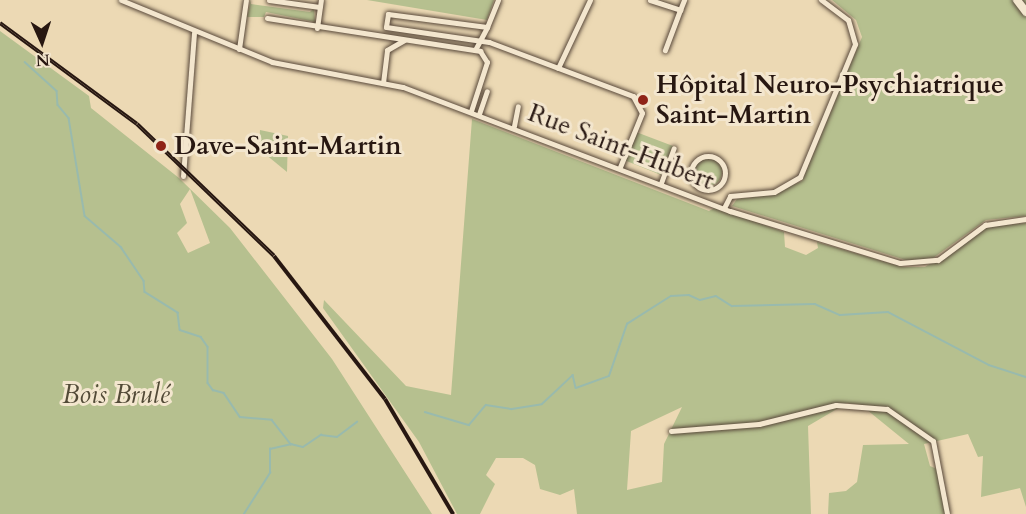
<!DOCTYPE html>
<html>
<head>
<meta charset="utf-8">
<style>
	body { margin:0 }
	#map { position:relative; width:1026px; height:514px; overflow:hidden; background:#ecd9b4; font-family:Cardo,serif }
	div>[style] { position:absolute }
	.green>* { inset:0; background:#b6c08f }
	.round { border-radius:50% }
	.stream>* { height:1.5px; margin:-0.75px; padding:0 0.75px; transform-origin:0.75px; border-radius:0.75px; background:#99baad }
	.roads { filter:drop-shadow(0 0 2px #58483a) drop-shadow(0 0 2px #58483a) }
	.street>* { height:5px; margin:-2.5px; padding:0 2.5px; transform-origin:2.5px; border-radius:2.5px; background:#f3e6ce }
	.street>.ring { margin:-2.5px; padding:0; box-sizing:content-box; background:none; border:5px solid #f3e6ce; border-radius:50% }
	.secondary>* { height:8px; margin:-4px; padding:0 4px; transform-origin:4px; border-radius:4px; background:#f3e6ce }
	.rail>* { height:4px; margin-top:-2px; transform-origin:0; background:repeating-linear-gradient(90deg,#f3e6ce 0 4.5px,#271711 0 9px); box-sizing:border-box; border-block:2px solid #271711 }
	.dots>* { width:16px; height:16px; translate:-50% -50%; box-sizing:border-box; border:3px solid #f3e6ce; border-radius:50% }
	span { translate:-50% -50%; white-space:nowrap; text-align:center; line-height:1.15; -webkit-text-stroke:6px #f3e6ce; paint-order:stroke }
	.poi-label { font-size:26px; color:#271711; font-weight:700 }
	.left { translate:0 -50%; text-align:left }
	.street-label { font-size:26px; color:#271711 }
	.park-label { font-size:26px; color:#524a37; font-style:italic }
	.north { position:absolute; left:12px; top:12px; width:60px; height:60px; -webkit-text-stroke:4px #f3e6ce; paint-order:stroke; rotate:177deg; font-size:16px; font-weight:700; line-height:24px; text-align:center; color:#271711 }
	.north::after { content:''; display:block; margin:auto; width:21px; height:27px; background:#271711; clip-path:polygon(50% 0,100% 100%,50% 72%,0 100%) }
</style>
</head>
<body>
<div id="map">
	<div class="green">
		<i style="clip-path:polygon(251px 0,251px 4px,310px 12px,314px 8px,315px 22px,266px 12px,264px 17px,247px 17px)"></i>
		<i style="clip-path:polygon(367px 0,494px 0,487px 20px)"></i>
		<i style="clip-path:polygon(832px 0,1026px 0,1026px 216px,986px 220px,933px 258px,909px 261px,732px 206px,737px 199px,770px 195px,802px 181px,862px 37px,856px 20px)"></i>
		<i style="clip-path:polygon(evenodd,0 31px,89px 96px,91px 108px,179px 178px,230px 228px,332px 359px,432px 514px,0 514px,0 31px,190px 189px,210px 243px,188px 253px,177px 233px,187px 223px,180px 204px,190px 189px)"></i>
		<i style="clip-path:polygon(evenodd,472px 119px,709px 211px,716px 207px,784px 232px,785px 247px,806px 255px,818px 248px,817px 242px,903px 267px,925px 267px,986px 227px,1026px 223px,1026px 507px,1020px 488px,981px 497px,983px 456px,978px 457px,968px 434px,924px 444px,930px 466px,939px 470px,947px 514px,828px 514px,829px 493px,846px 491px,857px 482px,863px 445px,909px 444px,861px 405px,847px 403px,808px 426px,811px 514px,577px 514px,574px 489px,560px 495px,540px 489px,535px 465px,523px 458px,496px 458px,486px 475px,495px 484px,480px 514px,457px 514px,419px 442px,323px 308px,324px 300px,406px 386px,451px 395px,472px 119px,682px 407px,664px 444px,662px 482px,627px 490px,631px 431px,682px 407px)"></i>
		<i style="clip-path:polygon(260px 130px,288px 136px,287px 172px,259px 149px)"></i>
		<i style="clip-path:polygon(636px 132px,673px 146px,661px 175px,624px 160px)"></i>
		<i class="round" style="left:694px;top:158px;width:28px;height:28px"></i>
	</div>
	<div class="stream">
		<i style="left:25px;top:62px;width:43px;rotate:42.2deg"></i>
		<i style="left:57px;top:91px;width:14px;rotate:86deg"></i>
		<i style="left:58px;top:105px;width:17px;rotate:50deg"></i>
		<i style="left:69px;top:118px;width:99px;rotate:80.7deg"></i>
		<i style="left:85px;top:216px;width:48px;rotate:40.7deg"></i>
		<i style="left:121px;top:247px;width:41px;rotate:55.9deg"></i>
		<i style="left:144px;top:281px;width:11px;rotate:85deg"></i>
		<i style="left:145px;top:292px;width:39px;rotate:32deg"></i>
		<i style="left:178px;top:313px;width:17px;rotate:83deg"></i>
		<i style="left:180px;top:330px;width:22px;rotate:18deg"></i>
		<i style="left:201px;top:337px;width:12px;rotate:55deg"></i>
		<i style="left:208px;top:347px;width:36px;rotate:90deg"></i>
		<i style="left:208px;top:383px;width:9px;rotate:54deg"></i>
		<i style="left:213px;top:390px;width:11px;rotate:15deg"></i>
		<i style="left:224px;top:393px;width:29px;rotate:56deg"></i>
		<i style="left:240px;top:417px;width:32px;rotate:5deg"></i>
		<i style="left:272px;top:420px;width:31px;rotate:52deg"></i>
		<i style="left:291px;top:444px;width:12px;rotate:14deg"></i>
		<i style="left:303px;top:447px;width:22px;rotate:-34deg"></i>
		<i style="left:321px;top:435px;width:16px;rotate:7deg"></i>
		<i style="left:337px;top:437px;width:25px;rotate:-37deg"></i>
		<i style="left:425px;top:412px;width:46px;rotate:16.5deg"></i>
		<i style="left:469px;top:425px;width:26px;rotate:-50deg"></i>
		<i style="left:486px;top:405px;width:26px;rotate:9deg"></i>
		<i style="left:512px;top:409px;width:30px;rotate:-9deg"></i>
		<i style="left:542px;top:404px;width:42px;rotate:-43.1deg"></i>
		<i style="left:573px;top:375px;width:13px;rotate:77deg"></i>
		<i style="left:576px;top:388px;width:35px;rotate:-20deg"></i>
		<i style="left:609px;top:376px;width:55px;rotate:-70.9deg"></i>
		<i style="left:627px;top:324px;width:52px;rotate:-32.5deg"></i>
		<i style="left:671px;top:296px;width:18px;rotate:-3deg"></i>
		<i style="left:689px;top:295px;width:12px;rotate:24deg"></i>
		<i style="left:700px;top:300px;width:16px;rotate:-14deg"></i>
		<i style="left:716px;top:296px;width:19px;rotate:32deg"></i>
		<i style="left:732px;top:306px;width:83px;rotate:-1.4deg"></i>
		<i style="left:815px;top:304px;width:27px;rotate:24deg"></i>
		<i style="left:840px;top:315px;width:48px;rotate:-3.6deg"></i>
		<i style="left:888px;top:312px;width:114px;rotate:27.7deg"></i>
		<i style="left:989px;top:365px;width:39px;rotate:18deg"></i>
		<i style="left:244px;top:514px;width:49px;rotate:-57.6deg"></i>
		<i style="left:270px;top:473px;width:24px;rotate:-90deg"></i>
		<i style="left:270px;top:449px;width:22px;rotate:-13deg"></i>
	</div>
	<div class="roads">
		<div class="street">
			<i style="left:121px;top:0;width:163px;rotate:22.3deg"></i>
			<i style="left:272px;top:62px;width:133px;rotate:10.8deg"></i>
			<i style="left:403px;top:87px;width:350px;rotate:20.8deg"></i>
			<i style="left:730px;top:211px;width:178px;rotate:17deg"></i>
			<i style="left:900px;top:263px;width:38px;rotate:-5deg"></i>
			<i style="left:938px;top:260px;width:59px;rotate:-36.7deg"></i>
			<i style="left:985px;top:225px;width:41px;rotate:-8.3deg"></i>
			<i style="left:269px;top:0;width:51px;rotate:7.8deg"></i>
			<i style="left:498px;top:0;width:29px;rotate:112deg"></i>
			<i style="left:487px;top:27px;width:100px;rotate:-172.5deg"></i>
			<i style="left:388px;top:14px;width:13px;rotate:99deg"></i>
			<i style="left:386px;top:27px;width:104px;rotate:8.3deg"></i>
			<i style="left:489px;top:42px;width:154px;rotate:20.6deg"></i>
			<i style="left:633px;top:96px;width:19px;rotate:62deg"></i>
			<i style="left:642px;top:113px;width:58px;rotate:112.2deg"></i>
			<i style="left:650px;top:0;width:32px;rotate:18deg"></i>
			<i style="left:680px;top:10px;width:43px;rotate:110.6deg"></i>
			<i style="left:680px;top:10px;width:11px;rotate:-68deg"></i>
			<i style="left:267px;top:18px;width:216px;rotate:8.8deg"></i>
			<i style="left:480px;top:51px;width:13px;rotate:58deg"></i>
			<i style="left:487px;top:62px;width:52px;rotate:108.1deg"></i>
			<i style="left:317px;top:28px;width:28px;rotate:-82deg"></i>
			<i style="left:239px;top:49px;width:49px;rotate:-81.9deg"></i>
			<i style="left:475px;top:50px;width:26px;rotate:-62deg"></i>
			<i style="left:558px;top:68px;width:75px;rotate:-64.8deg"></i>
			<i style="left:383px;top:83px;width:33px;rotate:-83deg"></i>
			<i style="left:387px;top:50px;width:20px;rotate:-30deg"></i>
			<i style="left:479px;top:114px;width:24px;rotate:-71deg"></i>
			<i style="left:514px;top:126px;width:20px;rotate:-79deg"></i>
			<i class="ring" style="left:691px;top:156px;width:29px;height:29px"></i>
			<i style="left:183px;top:176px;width:144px;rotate:-85.6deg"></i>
			<i style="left:661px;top:183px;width:37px;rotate:-70deg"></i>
			<i style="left:724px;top:208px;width:13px;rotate:-63deg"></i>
			<i style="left:730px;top:196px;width:44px;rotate:-5.2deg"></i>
			<i style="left:774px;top:192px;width:30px;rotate:-30deg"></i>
			<i style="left:800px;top:177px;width:144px;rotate:-67.5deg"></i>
			<i style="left:855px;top:44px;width:25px;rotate:-106deg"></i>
			<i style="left:848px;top:20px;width:34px;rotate:-143deg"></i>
			<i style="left:671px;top:431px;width:88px;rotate:-4.5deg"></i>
			<i style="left:759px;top:424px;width:79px;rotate:-13.9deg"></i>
			<i style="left:836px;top:405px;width:51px;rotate:4.5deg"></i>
			<i style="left:887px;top:409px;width:56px;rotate:34.8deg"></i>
			<i style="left:933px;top:441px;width:74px;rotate:79.1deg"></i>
		</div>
		<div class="secondary">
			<i style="left:1017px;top:0;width:15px;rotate:53deg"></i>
		</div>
	</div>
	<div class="rail">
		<i style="left:0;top:23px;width:170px;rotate:36.4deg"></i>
		<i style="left:137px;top:124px;width:190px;rotate:43.9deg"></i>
		<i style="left:274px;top:256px;width:181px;rotate:52.2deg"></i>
		<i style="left:385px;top:399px;width:134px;rotate:59.4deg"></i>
	</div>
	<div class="dots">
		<i style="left:643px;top:100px;background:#8f2418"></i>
		<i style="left:161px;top:146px;background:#8f2418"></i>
	</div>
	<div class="poi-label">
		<span class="left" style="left:656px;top:100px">Hôpital Neuro-Psychiatrique<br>Saint-Martin</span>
		<span class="left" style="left:174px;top:146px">Dave-Saint-Martin</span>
	</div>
	<div class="street-label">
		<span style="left:621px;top:147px;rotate:21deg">Rue Saint-Hubert</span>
	</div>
	<div class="park-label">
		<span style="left:116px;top:395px">Bois Brulé</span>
	</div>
	<div class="north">N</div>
</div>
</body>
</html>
